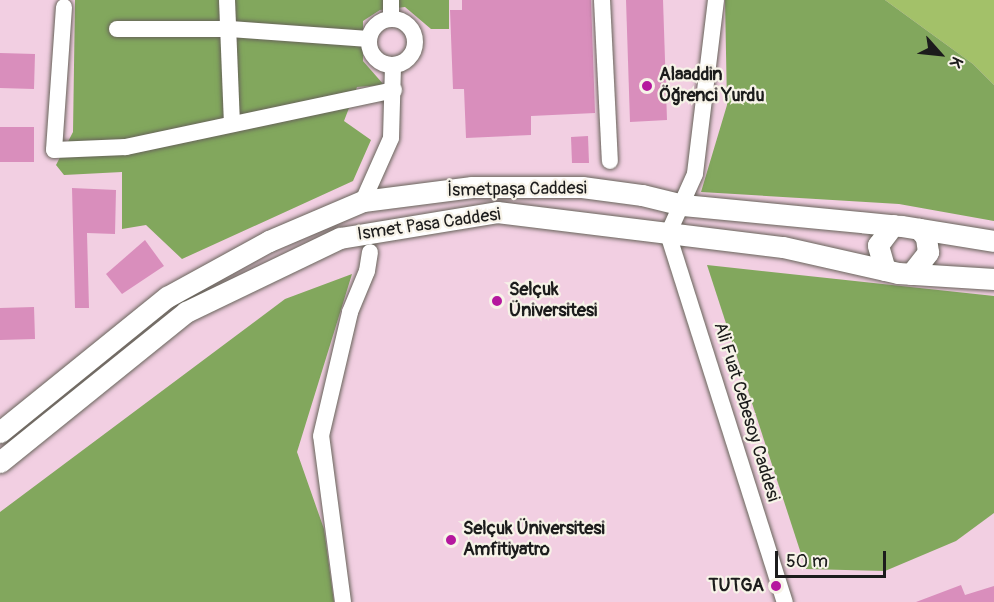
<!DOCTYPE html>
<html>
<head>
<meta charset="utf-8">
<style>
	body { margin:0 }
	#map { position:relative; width:994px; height:602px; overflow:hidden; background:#f1e7ce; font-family:Pangolin,sans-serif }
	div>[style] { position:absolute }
	.built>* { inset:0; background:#f2cfe2 }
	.green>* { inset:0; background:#a3c169 }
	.forest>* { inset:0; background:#82a75d }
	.building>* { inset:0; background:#d98ebc }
	.roads { filter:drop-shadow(0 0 2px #67635a) drop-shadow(0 0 2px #67635a) }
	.minor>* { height:16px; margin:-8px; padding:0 8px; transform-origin:8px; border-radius:8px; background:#fff }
	.minor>.ring { margin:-8px; padding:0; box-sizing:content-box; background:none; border:16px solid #fff; border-radius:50% }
	.major>* { height:21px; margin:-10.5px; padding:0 10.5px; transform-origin:10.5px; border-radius:10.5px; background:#fff }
	.dots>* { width:16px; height:16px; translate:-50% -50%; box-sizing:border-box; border:3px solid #f7f3e8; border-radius:50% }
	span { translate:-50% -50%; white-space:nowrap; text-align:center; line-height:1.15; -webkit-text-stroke:4.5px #f7f3e8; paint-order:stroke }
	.poi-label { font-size:18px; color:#1c1c1c; font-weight:700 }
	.left { translate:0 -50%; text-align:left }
	.right { translate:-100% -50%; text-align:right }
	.street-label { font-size:18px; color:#1c1c1c }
	.north { position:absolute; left:910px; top:24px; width:60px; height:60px; -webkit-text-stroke:4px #f7f3e8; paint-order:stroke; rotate:117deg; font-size:16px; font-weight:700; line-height:24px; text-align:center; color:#1c1c1c }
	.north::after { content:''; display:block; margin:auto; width:21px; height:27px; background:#1c1c1c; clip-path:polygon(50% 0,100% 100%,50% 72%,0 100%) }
	.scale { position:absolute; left:775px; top:551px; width:111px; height:27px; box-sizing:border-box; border:3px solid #1c1c1c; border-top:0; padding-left:8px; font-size:18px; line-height:21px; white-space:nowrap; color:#1c1c1c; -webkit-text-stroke:4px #f7f3e8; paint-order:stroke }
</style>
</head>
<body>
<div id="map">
	<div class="built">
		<i style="clip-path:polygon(0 0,994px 0,994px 602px,0 602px)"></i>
	</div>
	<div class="green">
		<i style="clip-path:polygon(885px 0,994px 0,994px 85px,973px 64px)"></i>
	</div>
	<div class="forest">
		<i style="clip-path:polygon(75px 0,449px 0,449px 29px,431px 29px,405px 7px,380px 10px,363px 21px,363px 61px,384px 85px,357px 87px,344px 121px,371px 140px,353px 181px,182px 259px,146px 225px,122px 229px,122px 172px,64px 175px,56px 165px,73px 132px)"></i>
		<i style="clip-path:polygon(725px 0,885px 0,973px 64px,994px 85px,994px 221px,899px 204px,701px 192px,727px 105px)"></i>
		<i style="clip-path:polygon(707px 265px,994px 296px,994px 513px,956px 541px,885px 571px,806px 569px)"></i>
		<i style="clip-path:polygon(352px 274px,297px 452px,324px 529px,334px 602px,0 602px,0 512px,285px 299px)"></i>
	</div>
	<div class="building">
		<i style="clip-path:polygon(462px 0,591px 0,595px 113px,531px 116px,531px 135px,466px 138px,464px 89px,453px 89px,450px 10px,462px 10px)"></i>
		<i style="clip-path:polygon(626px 0,663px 0,667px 120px,630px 122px)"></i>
		<i style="clip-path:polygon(0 53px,35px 54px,34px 89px,0 88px)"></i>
		<i style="clip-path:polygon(0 127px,34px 127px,34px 162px,0 162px)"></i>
		<i style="clip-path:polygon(588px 136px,589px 163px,572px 163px,571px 137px)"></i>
		<i style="clip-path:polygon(72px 188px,116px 190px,115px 234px,87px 233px,89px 308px,75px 308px)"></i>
		<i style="clip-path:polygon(145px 240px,164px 266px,122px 294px,106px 274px)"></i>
		<i style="clip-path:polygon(34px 307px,35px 339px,0 340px,0 308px)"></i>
		<i style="clip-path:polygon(961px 585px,965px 595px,994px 586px,994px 602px,916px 602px)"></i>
	</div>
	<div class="roads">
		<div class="minor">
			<i style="left:227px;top:0;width:124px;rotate:87.7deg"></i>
			<i style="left:602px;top:0;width:161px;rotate:87.2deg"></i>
			<i style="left:716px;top:0;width:175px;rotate:96.9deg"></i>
			<i style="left:695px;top:174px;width:66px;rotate:114.2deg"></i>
			<i style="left:668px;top:234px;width:386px;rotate:72.4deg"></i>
			<i style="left:64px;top:7px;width:143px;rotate:94deg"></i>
			<i style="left:54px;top:150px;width:72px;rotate:-2.4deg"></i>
			<i style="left:126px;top:147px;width:274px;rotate:-12deg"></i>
			<i style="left:391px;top:18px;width:18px;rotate:-90deg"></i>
			<i class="ring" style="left:369px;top:19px;width:30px;height:30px"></i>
			<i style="left:117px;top:29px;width:113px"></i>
			<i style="left:230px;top:29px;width:139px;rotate:4.1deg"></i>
			<i style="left:363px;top:201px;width:69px;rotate:-66deg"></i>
			<i style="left:391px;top:138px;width:73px;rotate:-88.4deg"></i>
			<i style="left:343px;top:602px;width:167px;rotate:-97.5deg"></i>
			<i style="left:321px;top:436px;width:127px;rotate:-76.8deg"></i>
			<i style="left:350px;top:312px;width:44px;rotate:-67.5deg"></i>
			<i style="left:367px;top:271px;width:19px;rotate:-81deg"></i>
		</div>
		<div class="major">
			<i style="left:885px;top:270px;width:26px;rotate:-106deg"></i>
			<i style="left:878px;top:245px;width:25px;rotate:-53deg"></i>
			<i style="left:911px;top:274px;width:28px;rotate:-52deg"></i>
			<i style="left:928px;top:252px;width:15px;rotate:-98deg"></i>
			<i style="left:926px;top:237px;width:11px;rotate:-131deg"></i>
			<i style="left:0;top:432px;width:215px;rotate:-39deg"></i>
			<i style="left:167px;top:297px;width:116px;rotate:-28.8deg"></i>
			<i style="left:269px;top:241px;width:102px;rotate:-23.1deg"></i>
			<i style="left:363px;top:201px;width:110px;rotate:-7.3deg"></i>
			<i style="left:472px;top:187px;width:110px"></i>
			<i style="left:582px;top:187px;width:61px;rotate:7.6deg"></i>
			<i style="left:642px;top:195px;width:42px;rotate:13.7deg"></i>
			<i style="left:683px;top:205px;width:220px;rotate:5.5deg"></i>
			<i style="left:902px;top:226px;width:93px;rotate:9.3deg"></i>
			<i style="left:0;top:462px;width:239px;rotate:-38.9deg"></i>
			<i style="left:186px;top:312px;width:171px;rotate:-25.7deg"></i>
			<i style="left:340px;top:238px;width:159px;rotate:-9.4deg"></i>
			<i style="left:497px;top:212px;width:288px;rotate:7deg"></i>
			<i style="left:783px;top:247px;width:118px;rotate:12.7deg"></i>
			<i style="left:898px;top:273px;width:96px;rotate:3.6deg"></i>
		</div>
	</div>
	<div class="dots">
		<i style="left:647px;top:86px;background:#b5179e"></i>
		<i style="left:497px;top:301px;background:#b5179e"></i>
		<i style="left:451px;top:540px;background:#b5179e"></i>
		<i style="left:776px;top:586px;background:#b5179e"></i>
	</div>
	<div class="poi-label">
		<span class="left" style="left:659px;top:86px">Alaaddin<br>Öğrenci Yurdu</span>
		<span class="left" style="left:509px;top:301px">Selçuk<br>Üniversitesi</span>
		<span class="left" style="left:463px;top:540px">Selçuk Üniversitesi<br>Amfitiyatro</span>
		<span class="right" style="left:764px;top:586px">TUTGA</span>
	</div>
	<div class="street-label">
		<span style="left:517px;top:190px;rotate:-1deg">İsmetpaşa Caddesi</span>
		<span style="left:429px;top:225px;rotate:-8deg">Ismet Pasa Caddesi</span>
		<span style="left:746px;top:412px;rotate:73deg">Ali Fuat Cebesoy Caddesi</span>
	</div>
	<div class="north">K</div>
	<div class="scale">50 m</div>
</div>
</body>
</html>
